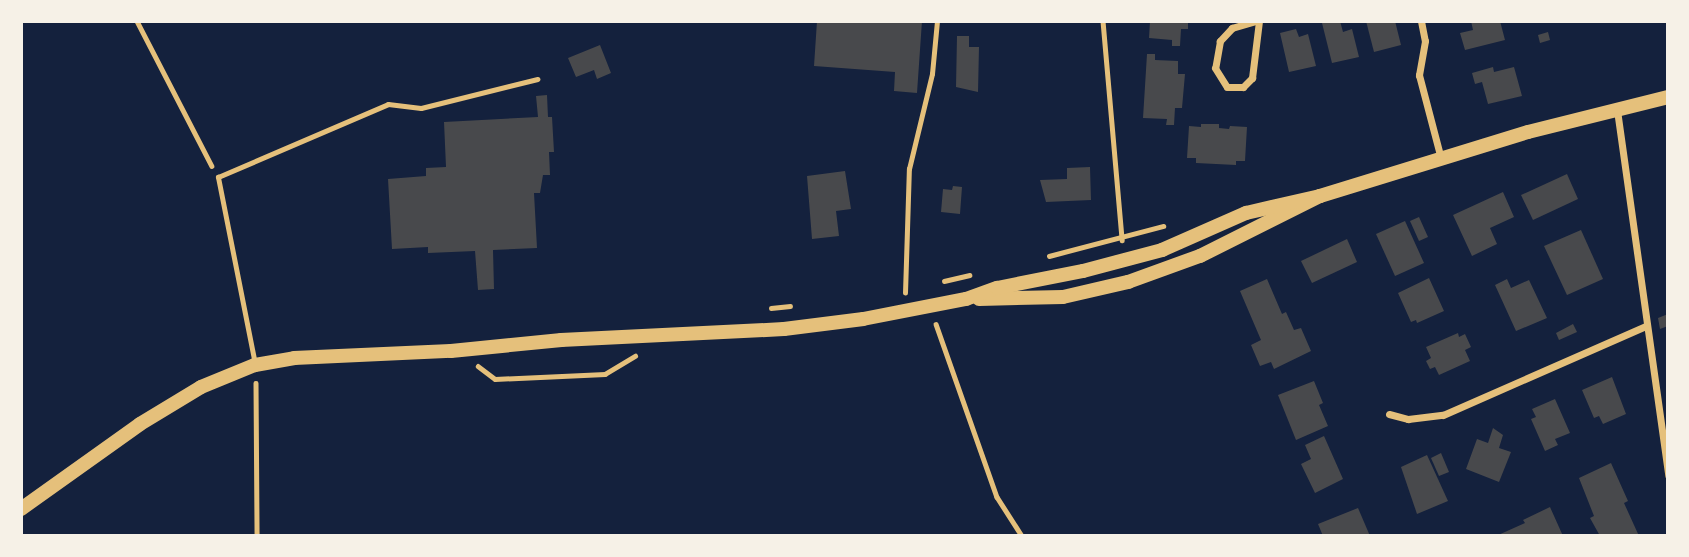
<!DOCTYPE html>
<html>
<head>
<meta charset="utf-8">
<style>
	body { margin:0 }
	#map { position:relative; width:1689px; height:557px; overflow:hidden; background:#14213d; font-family:"Space Grotesk",sans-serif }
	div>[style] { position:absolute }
	.building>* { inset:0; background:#48494c }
	.path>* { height:4.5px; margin:-2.25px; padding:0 2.25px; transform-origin:2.25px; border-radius:2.25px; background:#e5c07b }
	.service>* { height:5px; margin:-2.5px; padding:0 2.5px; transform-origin:2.5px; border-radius:2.5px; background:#e5c07b }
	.minor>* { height:7px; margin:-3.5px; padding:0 3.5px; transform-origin:3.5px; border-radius:3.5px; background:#e5c07b }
	.secondary>* { height:14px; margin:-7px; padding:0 7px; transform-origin:7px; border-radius:7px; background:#e5c07b }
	span { translate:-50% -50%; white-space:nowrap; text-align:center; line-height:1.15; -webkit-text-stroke:5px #f6f1e7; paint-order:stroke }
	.frame { position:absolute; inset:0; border:23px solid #f6f1e7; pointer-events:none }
</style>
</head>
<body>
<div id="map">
	<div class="building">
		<i style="clip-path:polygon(817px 21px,922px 21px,917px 93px,894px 91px,895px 72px,814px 66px)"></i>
		<i style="clip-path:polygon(1150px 21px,1188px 21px,1188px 29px,1181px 29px,1180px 46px,1172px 46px,1172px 40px,1149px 38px)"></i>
		<i style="clip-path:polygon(1340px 21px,1343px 32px,1352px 29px,1359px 57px,1332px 63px,1322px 23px)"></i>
		<i style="clip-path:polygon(1366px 21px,1395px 21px,1401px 45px,1374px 52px)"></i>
		<i style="clip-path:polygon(1471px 21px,1500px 21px,1505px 40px,1465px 50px,1460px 33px,1473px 30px)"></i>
		<i style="clip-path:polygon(1296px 29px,1299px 37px,1308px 34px,1316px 66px,1289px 72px,1280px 33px)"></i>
		<i style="clip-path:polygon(1548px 32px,1550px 40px,1540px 43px,1538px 35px)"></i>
		<i style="clip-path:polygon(957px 36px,969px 36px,969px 47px,979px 47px,978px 92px,956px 87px)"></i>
		<i style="clip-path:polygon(600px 45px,611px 73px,597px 79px,594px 70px,576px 77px,568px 58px)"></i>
		<i style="clip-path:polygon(1147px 54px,1155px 54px,1155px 60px,1178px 61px,1178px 74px,1185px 74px,1182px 108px,1175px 108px,1174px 125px,1166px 125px,1167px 119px,1143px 118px)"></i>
		<i style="clip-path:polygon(1493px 67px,1494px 72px,1514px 67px,1522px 96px,1488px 104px,1482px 82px,1475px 84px,1472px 73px)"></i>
		<i style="clip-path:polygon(547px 95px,548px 117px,552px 117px,554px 152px,549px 152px,550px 175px,543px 175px,540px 193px,534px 193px,537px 248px,493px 250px,494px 289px,478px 290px,475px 251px,428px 253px,428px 247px,392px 249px,388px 179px,426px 176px,426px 168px,446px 167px,444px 122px,538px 117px,536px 96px)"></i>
		<i style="clip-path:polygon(1201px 124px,1219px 124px,1219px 128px,1229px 129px,1230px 126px,1247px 127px,1245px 161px,1236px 161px,1236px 165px,1196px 163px,1196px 158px,1187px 158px,1189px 126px,1201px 127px)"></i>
		<i style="clip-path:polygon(1090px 167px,1091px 200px,1046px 202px,1040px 180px,1067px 179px,1067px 168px)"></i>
		<i style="clip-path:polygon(845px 171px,851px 209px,836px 211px,839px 236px,812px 239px,807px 176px)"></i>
		<i style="clip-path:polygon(1567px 174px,1578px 199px,1533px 220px,1521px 195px)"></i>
		<i style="clip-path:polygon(953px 186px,962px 187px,960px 214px,941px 212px,943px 189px,952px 190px)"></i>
		<i style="clip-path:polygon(1503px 192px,1514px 217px,1490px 228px,1497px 244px,1472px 256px,1453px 215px)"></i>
		<i style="clip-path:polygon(1419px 217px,1428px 237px,1419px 241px,1410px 221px)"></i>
		<i style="clip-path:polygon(1405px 221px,1424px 263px,1395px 276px,1376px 234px)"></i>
		<i style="clip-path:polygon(1581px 230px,1603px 279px,1567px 295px,1544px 246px)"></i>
		<i style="clip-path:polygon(1347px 239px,1357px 262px,1312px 283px,1301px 261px)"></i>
		<i style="clip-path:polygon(1429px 278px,1444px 311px,1417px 323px,1416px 320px,1411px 322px,1398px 293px)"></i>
		<i style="clip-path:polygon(1267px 279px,1282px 314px,1286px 312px,1294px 330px,1301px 328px,1311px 351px,1274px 369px,1271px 362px,1260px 366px,1251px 345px,1261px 340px,1240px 291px)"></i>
		<i style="clip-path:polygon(1507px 279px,1511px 288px,1529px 280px,1547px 318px,1516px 331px,1495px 285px)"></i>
		<i style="clip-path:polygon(1668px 314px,1668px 326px,1660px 329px,1658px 318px)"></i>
		<i style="clip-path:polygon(1573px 324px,1577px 332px,1559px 340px,1556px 333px)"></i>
		<i style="clip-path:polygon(1458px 333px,1459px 337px,1465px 334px,1471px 347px,1465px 350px,1470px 361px,1439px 375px,1435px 367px,1430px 369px,1426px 361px,1431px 358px,1426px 347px)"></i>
		<i style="clip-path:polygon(1612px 377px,1626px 414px,1603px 424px,1599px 416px,1594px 418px,1582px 390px)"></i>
		<i style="clip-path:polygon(1314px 381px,1323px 403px,1319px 405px,1328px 426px,1296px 440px,1278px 395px)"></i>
		<i style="clip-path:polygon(1555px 399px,1570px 433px,1555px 439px,1558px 445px,1545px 451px,1531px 419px,1536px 417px,1532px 409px)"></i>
		<i style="clip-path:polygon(1493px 428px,1503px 435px,1499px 448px,1511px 452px,1499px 482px,1466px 469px,1477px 439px,1488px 443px)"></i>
		<i style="clip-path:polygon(1324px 436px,1343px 479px,1315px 493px,1301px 464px,1311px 459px,1305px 445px)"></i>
		<i style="clip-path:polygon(1441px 453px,1449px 472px,1439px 476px,1431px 458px)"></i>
		<i style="clip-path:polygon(1427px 455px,1448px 501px,1417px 514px,1401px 467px)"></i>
		<i style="clip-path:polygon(1611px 463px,1628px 501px,1624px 503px,1639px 536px,1600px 536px,1590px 518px,1594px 516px,1579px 478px)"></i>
		<i style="clip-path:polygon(1550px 507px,1563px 536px,1496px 536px,1525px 523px,1523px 520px)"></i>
		<i style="clip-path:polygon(1358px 508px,1370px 536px,1323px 536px,1318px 524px)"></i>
	</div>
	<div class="path">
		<i style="left:137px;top:21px;width:163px;rotate:62.7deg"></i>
		<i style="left:1103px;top:21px;width:220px;rotate:85deg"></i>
		<i style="left:1049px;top:256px;width:118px;rotate:-14.7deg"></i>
		<i style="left:944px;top:281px;width:26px;rotate:-13deg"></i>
		<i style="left:905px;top:293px;width:124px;rotate:-88.2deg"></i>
		<i style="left:909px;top:169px;width:98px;rotate:-76.4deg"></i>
		<i style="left:932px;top:74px;width:53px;rotate:-84.6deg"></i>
		<i style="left:771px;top:308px;width:19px;rotate:-6deg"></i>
		<i style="left:936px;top:324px;width:183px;rotate:70.6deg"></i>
		<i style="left:997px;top:497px;width:46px;rotate:57.3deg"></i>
		<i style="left:478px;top:366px;width:21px;rotate:37deg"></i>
		<i style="left:495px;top:379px;width:110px;rotate:-2.6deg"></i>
		<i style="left:605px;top:374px;width:35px;rotate:-31deg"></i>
		<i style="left:256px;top:383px;width:153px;rotate:89.6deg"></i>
	</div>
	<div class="service">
		<i style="left:255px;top:364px;width:191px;rotate:-101.2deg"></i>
		<i style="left:218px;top:177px;width:185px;rotate:-23.2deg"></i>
		<i style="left:388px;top:104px;width:33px;rotate:7deg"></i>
		<i style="left:421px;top:108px;width:120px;rotate:-14deg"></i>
	</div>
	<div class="minor">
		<i style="left:1256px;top:21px;width:25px;rotate:164deg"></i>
		<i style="left:1232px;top:28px;width:18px;rotate:133deg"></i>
		<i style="left:1220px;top:41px;width:27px;rotate:100deg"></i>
		<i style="left:1215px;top:68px;width:22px;rotate:58deg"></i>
		<i style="left:1227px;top:87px;width:16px"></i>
		<i style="left:1243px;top:87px;width:13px;rotate:-45deg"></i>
		<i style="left:1252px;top:78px;width:57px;rotate:-83deg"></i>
		<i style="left:1421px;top:21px;width:20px;rotate:79deg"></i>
		<i style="left:1425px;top:41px;width:35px;rotate:100deg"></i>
		<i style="left:1419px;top:75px;width:87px;rotate:75.3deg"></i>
		<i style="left:1617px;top:110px;width:369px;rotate:82deg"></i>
		<i style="left:1389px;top:414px;width:20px;rotate:15deg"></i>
		<i style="left:1408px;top:419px;width:35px;rotate:-7deg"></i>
		<i style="left:1443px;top:415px;width:222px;rotate:-23.7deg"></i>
	</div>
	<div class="secondary">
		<i style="left:979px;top:299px;width:84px;rotate:-1.4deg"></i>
		<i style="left:1063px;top:297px;width:67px;rotate:-13deg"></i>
		<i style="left:1128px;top:282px;width:77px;rotate:-19.9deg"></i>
		<i style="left:1200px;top:256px;width:134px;rotate:-26.6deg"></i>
		<i style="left:1320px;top:196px;width:218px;rotate:-17.1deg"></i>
		<i style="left:1528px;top:132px;width:144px;rotate:-14deg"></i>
		<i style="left:21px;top:509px;width:146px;rotate:-35.5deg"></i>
		<i style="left:140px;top:424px;width:71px;rotate:-31.2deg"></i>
		<i style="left:201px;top:387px;width:58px;rotate:-22.2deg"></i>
		<i style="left:255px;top:365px;width:40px;rotate:-10deg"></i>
		<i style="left:294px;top:358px;width:157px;rotate:-2.6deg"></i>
		<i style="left:451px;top:351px;width:111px;rotate:-5.7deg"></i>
		<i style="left:561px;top:340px;width:223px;rotate:-2.8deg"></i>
		<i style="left:784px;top:329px;width:80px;rotate:-7.2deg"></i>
		<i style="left:863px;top:319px;width:105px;rotate:-11deg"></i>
		<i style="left:966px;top:299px;width:33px;rotate:-20deg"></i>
		<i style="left:997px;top:288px;width:88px;rotate:-11.2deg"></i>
		<i style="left:1083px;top:271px;width:82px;rotate:-14.9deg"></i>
		<i style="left:1162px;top:250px;width:92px;rotate:-23.8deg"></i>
		<i style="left:1246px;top:213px;width:76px;rotate:-12.9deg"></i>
	</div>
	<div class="frame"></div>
</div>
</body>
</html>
